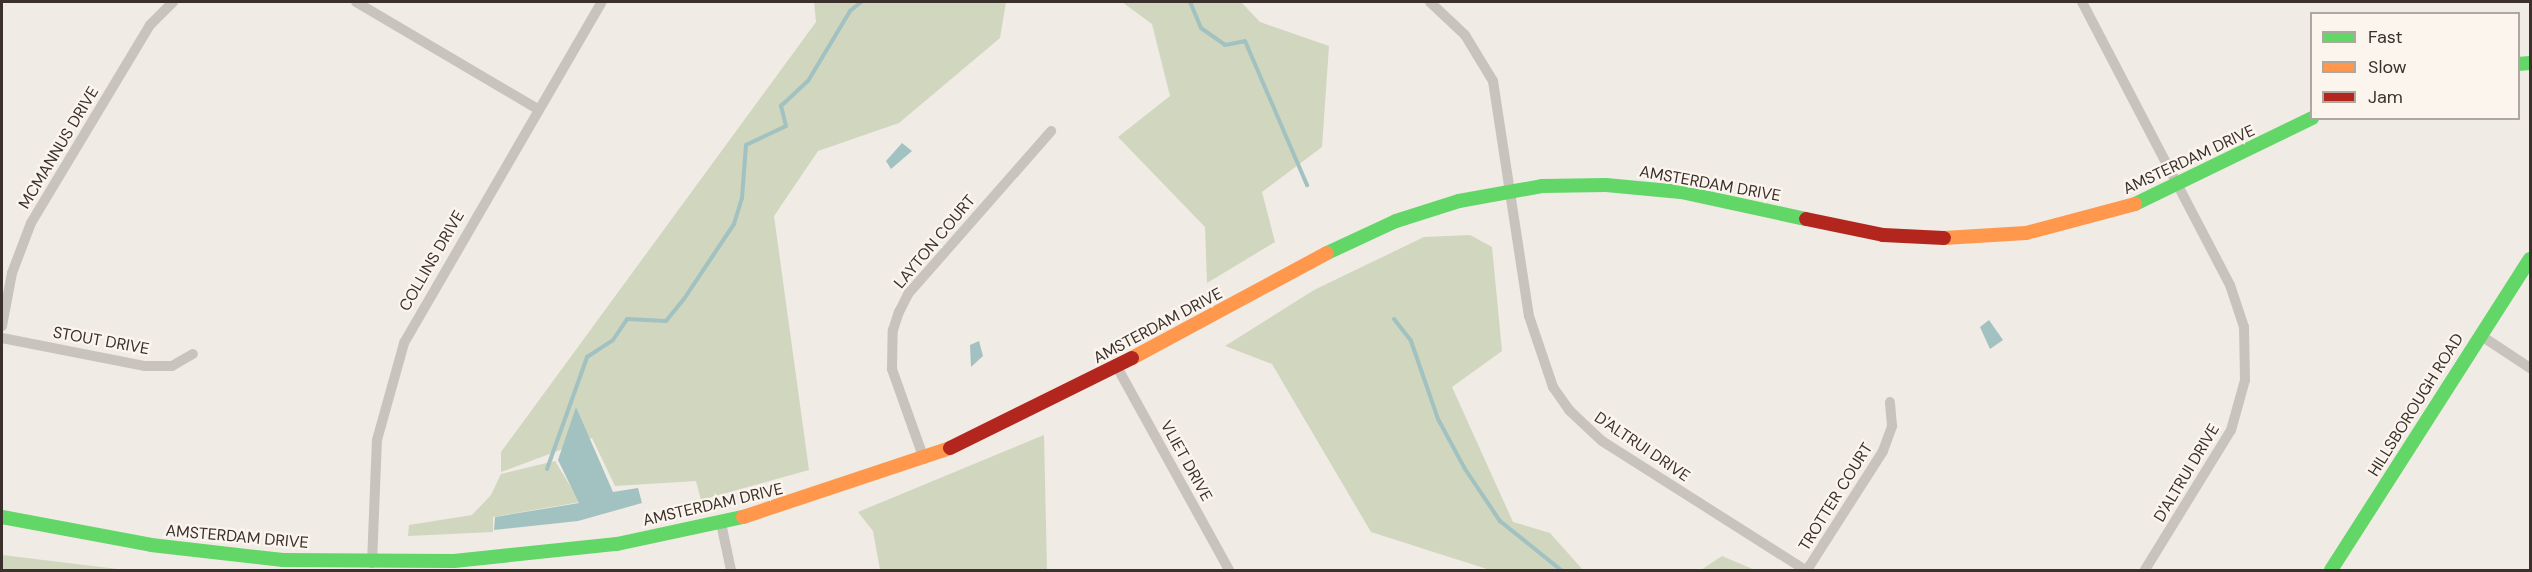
<!DOCTYPE html>
<html>
<head>
<meta charset="utf-8">
<style>
	body { margin:0 }
	#map { position:relative; width:2532px; height:572px; overflow:hidden; background:#f0ebe5; font-family:"DM Sans",sans-serif }
	div>[style] { position:absolute }
	.green>* { inset:0; background:#d1d6bf }
	.water>* { inset:0; background:#a1c2c1 }
	.stream>* { height:4px; margin:-2px; padding:0 2px; transform-origin:2px; border-radius:2px; background:#a1c2c1 }
	.street>* { height:10px; margin:-5px; padding:0 5px; transform-origin:5px; border-radius:5px; background:#c9c3be }
	.fast>* { height:14px; margin:-7px; padding:0 7px; transform-origin:7px; border-radius:7px; background:#63d668 }
	.slow>* { height:14px; margin:-7px; padding:0 7px; transform-origin:7px; border-radius:7px; background:#ff974d }
	.jam>* { height:14px; margin:-7px; padding:0 7px; transform-origin:7px; border-radius:7px; background:#b3261e }
	span { translate:-50% -50%; white-space:nowrap; text-align:center; line-height:1.15; -webkit-text-stroke:4.5px #fbf5ee; paint-order:stroke }
	.street-label { font-size:16px; color:#3b302b }
	.frame { position:absolute; inset:0; border:3px solid #3b302b; pointer-events:none }
	.legend { position:absolute; left:2310px; top:12px; width:210px; height:108px; box-sizing:border-box; background:#fbf5ee; border:2px solid #aea6a0; margin:0; padding:8px 10px; list-style:none; font-size:18px; color:#3b302b }
	.legend li { display:flex; align-items:center; gap:12px; height:30px }
	.legend b { width:30px; border:2px solid #aea6a0 }
</style>
</head>
<body>
<div id="map">
	<div class="green">
		<i style="clip-path:polygon(814px 2px,1006px 2px,1000px 38px,899px 123px,818px 151px,774px 216px,809px 470px,701px 500px,696px 481px,615px 486px,592px 438px,501px 472px,501px 452px,816px 22px)"></i>
		<i style="clip-path:polygon(1122px 2px,1241px 2px,1260px 22px,1329px 46px,1322px 147px,1262px 192px,1275px 242px,1207px 283px,1205px 227px,1118px 137px,1170px 96px,1152px 24px)"></i>
		<i style="clip-path:polygon(1470px 235px,1492px 247px,1502px 351px,1452px 387px,1513px 522px,1550px 533px,1583px 570px,1490px 570px,1371px 532px,1272px 364px,1225px 346px,1314px 290px,1424px 237px)"></i>
		<i style="clip-path:polygon(1044px 435px,1047px 570px,880px 570px,873px 531px,858px 512px)"></i>
		<i style="clip-path:polygon(555px 461px,580px 502px,493px 517px,493px 532px,408px 536px,409px 525px,472px 515px,491px 495px,501px 474px)"></i>
		<i style="clip-path:polygon(2px 555px,126px 570px,2px 570px)"></i>
		<i style="clip-path:polygon(1722px 556px,1755px 570px,1701px 570px)"></i>
	</div>
	<div class="water">
		<i style="clip-path:polygon(902px 143px,912px 151px,891px 169px,886px 161px)"></i>
		<i style="clip-path:polygon(1989px 320px,2003px 340px,1990px 349px,1980px 327px)"></i>
		<i style="clip-path:polygon(979px 341px,983px 356px,971px 367px,970px 345px)"></i>
		<i style="clip-path:polygon(576px 407px,613px 492px,638px 488px,642px 503px,578px 521px,494px 530px,495px 517px,579px 503px,558px 460px)"></i>
	</div>
	<div class="stream">
		<i style="left:1190px;top:2px;width:28px;rotate:67deg"></i>
		<i style="left:1201px;top:28px;width:29px;rotate:35deg"></i>
		<i style="left:1225px;top:45px;width:20px;rotate:-11deg"></i>
		<i style="left:1245px;top:41px;width:157px;rotate:66.7deg"></i>
		<i style="left:1394px;top:319px;width:28px;rotate:52deg"></i>
		<i style="left:1411px;top:341px;width:83px;rotate:70.9deg"></i>
		<i style="left:1438px;top:419px;width:57px;rotate:61.6deg"></i>
		<i style="left:1465px;top:469px;width:63px;rotate:56.1deg"></i>
		<i style="left:1500px;top:521px;width:78px;rotate:38.8deg"></i>
		<i style="left:547px;top:469px;width:119px;rotate:-70.3deg"></i>
		<i style="left:587px;top:357px;width:31px;rotate:-33deg"></i>
		<i style="left:613px;top:340px;width:25px;rotate:-56deg"></i>
		<i style="left:627px;top:319px;width:39px;rotate:3deg"></i>
		<i style="left:666px;top:321px;width:28px;rotate:-51deg"></i>
		<i style="left:684px;top:299px;width:90px;rotate:-56.3deg"></i>
		<i style="left:734px;top:224px;width:27px;rotate:-73deg"></i>
		<i style="left:742px;top:198px;width:53px;rotate:-85.7deg"></i>
		<i style="left:746px;top:145px;width:44px;rotate:-25.4deg"></i>
		<i style="left:786px;top:126px;width:21px;rotate:-104deg"></i>
		<i style="left:781px;top:106px;width:37px;rotate:-43deg"></i>
		<i style="left:808px;top:81px;width:82px;rotate:-59deg"></i>
		<i style="left:850px;top:11px;width:14px;rotate:-39deg"></i>
	</div>
	<div class="street">
		<i style="left:356px;top:2px;width:211px;rotate:30.5deg"></i>
		<i style="left:1430px;top:2px;width:48px;rotate:43.3deg"></i>
		<i style="left:1465px;top:35px;width:54px;rotate:58.7deg"></i>
		<i style="left:1493px;top:81px;width:238px;rotate:81.3deg"></i>
		<i style="left:1529px;top:316px;width:75px;rotate:71.3deg"></i>
		<i style="left:1553px;top:387px;width:28px;rotate:55deg"></i>
		<i style="left:1569px;top:410px;width:45px;rotate:43.2deg"></i>
		<i style="left:1602px;top:441px;width:241px;rotate:32.4deg"></i>
		<i style="left:2082px;top:2px;width:319px;rotate:62.4deg"></i>
		<i style="left:2230px;top:285px;width:44px;rotate:71.6deg"></i>
		<i style="left:2244px;top:327px;width:53px;rotate:88.9deg"></i>
		<i style="left:2245px;top:380px;width:52px;rotate:105.6deg"></i>
		<i style="left:2231px;top:430px;width:164px;rotate:121.6deg"></i>
		<i style="left:2px;top:326px;width:54px;rotate:-79.3deg"></i>
		<i style="left:12px;top:273px;width:53px;rotate:-69.2deg"></i>
		<i style="left:31px;top:223px;width:231px;rotate:-59deg"></i>
		<i style="left:150px;top:25px;width:33px;rotate:-45deg"></i>
		<i style="left:2480px;top:335px;width:60px;rotate:33.4deg"></i>
		<i style="left:2px;top:338px;width:146px;rotate:11.1deg"></i>
		<i style="left:145px;top:366px;width:27px"></i>
		<i style="left:172px;top:366px;width:24px;rotate:-30deg"></i>
		<i style="left:1117px;top:367px;width:232px;rotate:61.1deg"></i>
		<i style="left:924px;top:459px;width:96px;rotate:-109.6deg"></i>
		<i style="left:892px;top:369px;width:39px;rotate:-89deg"></i>
		<i style="left:893px;top:330px;width:19px;rotate:-72deg"></i>
		<i style="left:899px;top:312px;width:20px;rotate:-63deg"></i>
		<i style="left:908px;top:294px;width:217px;rotate:-48.7deg"></i>
		<i style="left:721px;top:523px;width:48px;rotate:78deg"></i>
		<i style="left:372px;top:563px;width:123px;rotate:-87.7deg"></i>
		<i style="left:377px;top:440px;width:101px;rotate:-74.4deg"></i>
		<i style="left:404px;top:343px;width:394px;rotate:-59.9deg"></i>
		<i style="left:1807px;top:570px;width:141px;rotate:-57.4deg"></i>
		<i style="left:1883px;top:451px;width:27px;rotate:-70deg"></i>
		<i style="left:1892px;top:426px;width:24px;rotate:-95deg"></i>
	</div>
	<div class="fast">
		<i style="left:2518px;top:64px;width:12px;rotate:-5deg"></i>
		<i style="left:2135px;top:204px;width:197px;rotate:-25.9deg"></i>
		<i style="left:1327px;top:253px;width:76px;rotate:-24.9deg"></i>
		<i style="left:1396px;top:221px;width:66px;rotate:-17.6deg"></i>
		<i style="left:1459px;top:201px;width:84px;rotate:-10.2deg"></i>
		<i style="left:1542px;top:186px;width:64px;rotate:-0.9deg"></i>
		<i style="left:1606px;top:185px;width:75px;rotate:5.3deg"></i>
		<i style="left:1681px;top:192px;width:128px;rotate:12.2deg"></i>
		<i style="left:2px;top:517px;width:152px;rotate:10.6deg"></i>
		<i style="left:151px;top:545px;width:133px;rotate:6.5deg"></i>
		<i style="left:283px;top:560px;width:171px;rotate:0.3deg"></i>
		<i style="left:454px;top:561px;width:164px;rotate:-6deg"></i>
		<i style="left:617px;top:544px;width:129px;rotate:-12.1deg"></i>
		<i style="left:2331px;top:570px;width:369px;rotate:-57.4deg"></i>
	</div>
	<div class="slow">
		<i style="left:1944px;top:238px;width:82px;rotate:-3.5deg"></i>
		<i style="left:2026px;top:233px;width:113px;rotate:-14.9deg"></i>
		<i style="left:1132px;top:358px;width:221px;rotate:-28.3deg"></i>
		<i style="left:743px;top:517px;width:218px;rotate:-18.4deg"></i>
	</div>
	<div class="jam">
		<i style="left:1806px;top:219px;width:79px;rotate:11.7deg"></i>
		<i style="left:1883px;top:235px;width:61px;rotate:2.8deg"></i>
		<i style="left:950px;top:448px;width:203px;rotate:-26.3deg"></i>
	</div>
	<div class="street-label">
		<span style="left:59px;top:148px;rotate:-59deg">MCMANNUS DRIVE</span>
		<span style="left:2189px;top:160px;rotate:-25deg">AMSTERDAM DRIVE</span>
		<span style="left:1710px;top:184px;rotate:10deg">AMSTERDAM DRIVE</span>
		<span style="left:935px;top:242px;rotate:-50deg">LAYTON COURT</span>
		<span style="left:432px;top:261px;rotate:-60deg">COLLINS DRIVE</span>
		<span style="left:1158px;top:326px;rotate:-28deg">AMSTERDAM DRIVE</span>
		<span style="left:101px;top:341px;rotate:10deg">STOUT DRIVE</span>
		<span style="left:2416px;top:405px;rotate:-58deg">HILLSBOROUGH ROAD</span>
		<span style="left:1642px;top:447px;rotate:34deg">D'ALTRUI DRIVE</span>
		<span style="left:1186px;top:461px;rotate:61deg">VLIET DRIVE</span>
		<span style="left:2187px;top:473px;rotate:-59deg">D'ALTRUI DRIVE</span>
		<span style="left:1836px;top:497px;rotate:-58deg">TROTTER COURT</span>
		<span style="left:713px;top:505px;rotate:-13deg">AMSTERDAM DRIVE</span>
		<span style="left:237px;top:537px;rotate:5deg">AMSTERDAM DRIVE</span>
	</div>
	<div class="frame"></div>
	<ul class="legend">
	<li><b style="height:8px;background:#63d668"></b>Fast</li>
	<li><b style="height:8px;background:#ff974d"></b>Slow</li>
	<li><b style="height:8px;background:#b3261e"></b>Jam</li>
	</ul>
</div>
</body>
</html>
